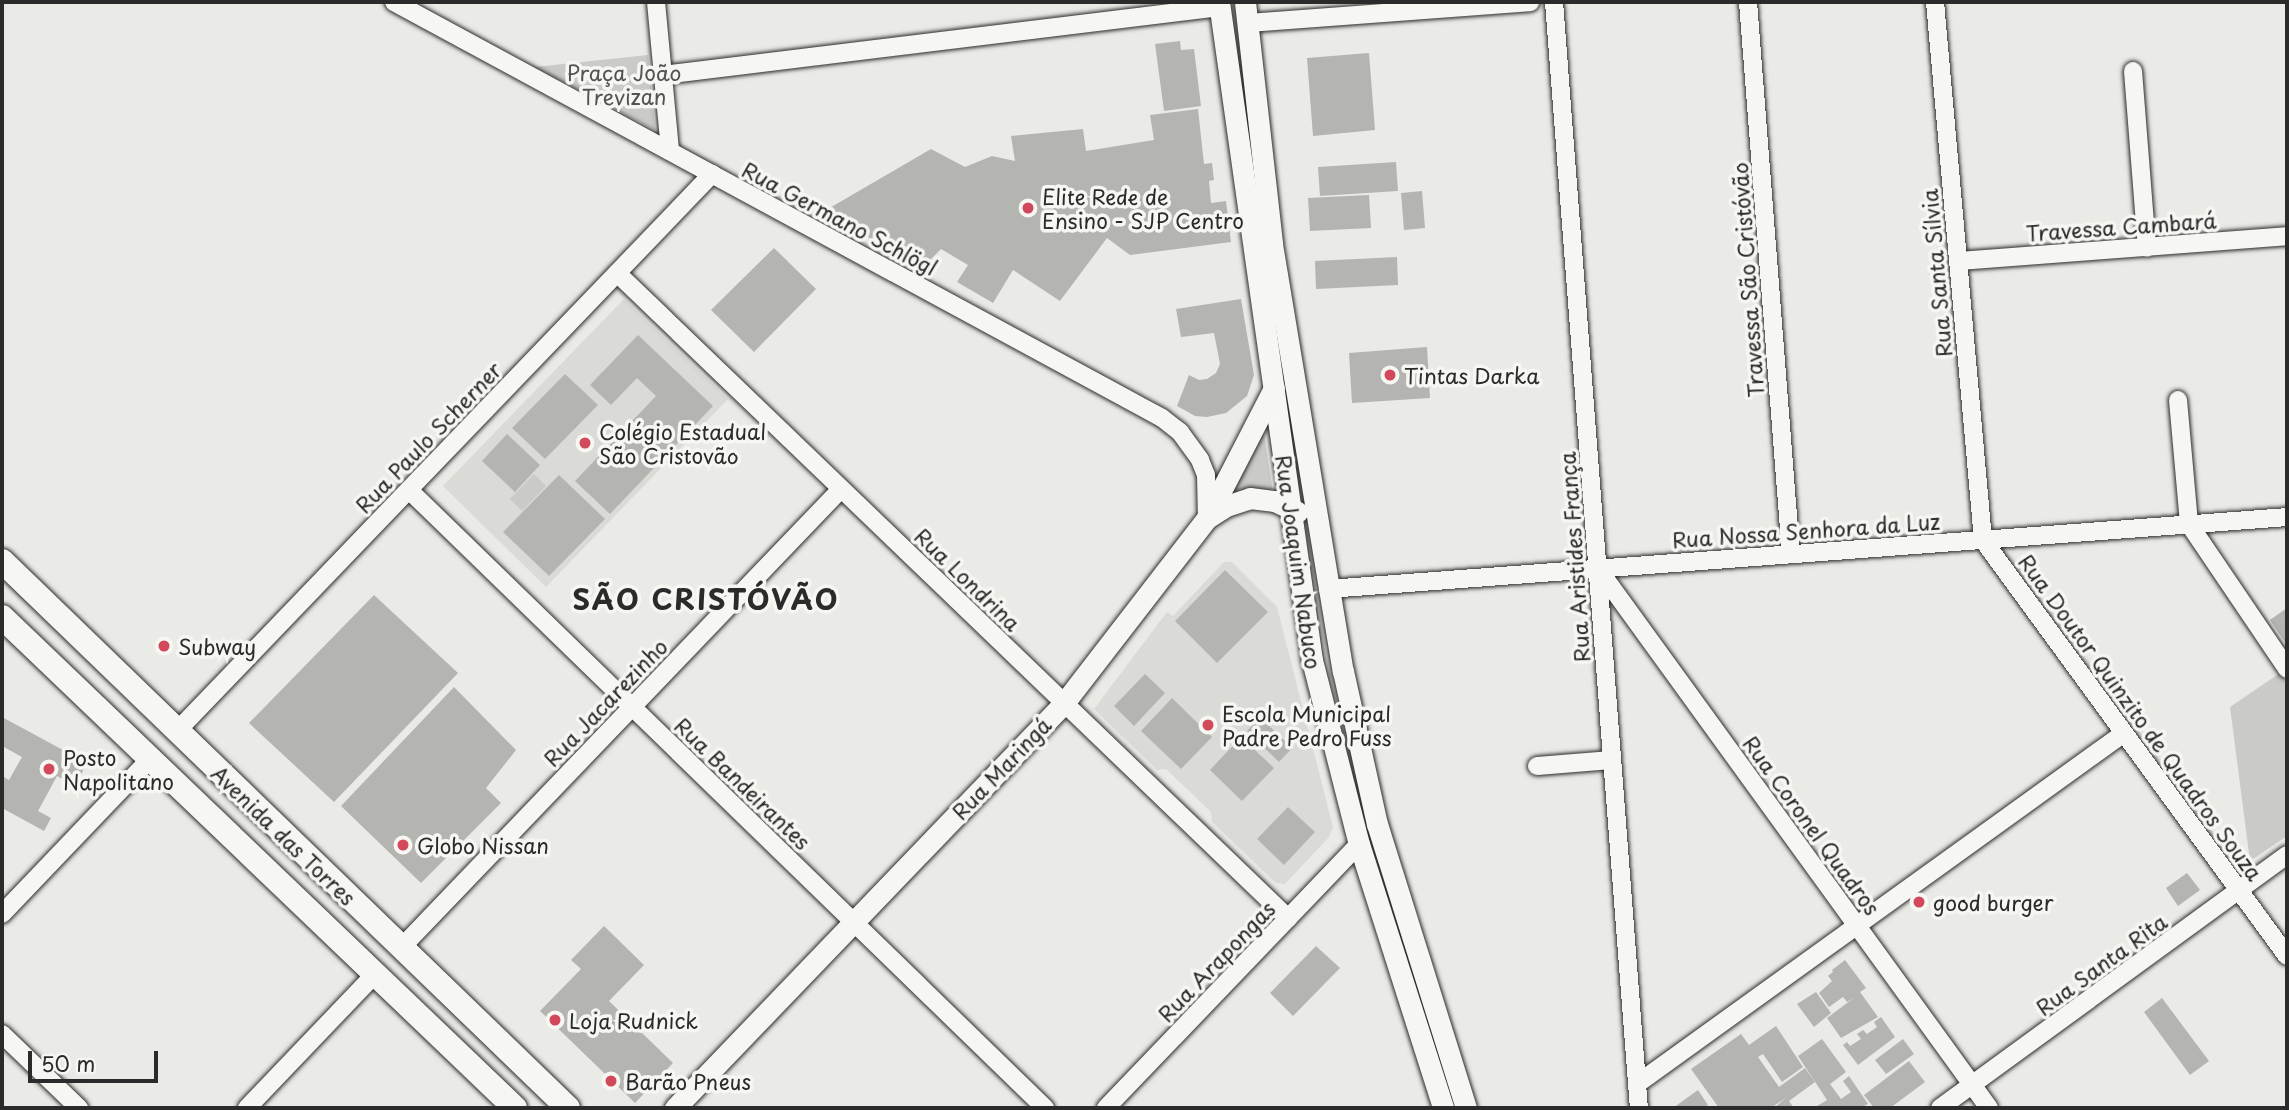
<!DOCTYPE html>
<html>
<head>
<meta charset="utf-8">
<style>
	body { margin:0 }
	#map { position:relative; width:2289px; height:1110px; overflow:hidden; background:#eaeae6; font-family:"Playpen Sans",sans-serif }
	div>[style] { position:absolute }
	.built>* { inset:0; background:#dadad6 }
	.green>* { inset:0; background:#cacac7 }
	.building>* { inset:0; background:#b4b4b1 }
	.roads { filter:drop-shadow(0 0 2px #2b2b2b) drop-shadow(0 0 2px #2b2b2b) }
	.minor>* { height:18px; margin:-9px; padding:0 9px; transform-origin:9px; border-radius:9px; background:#f6f6f2 }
	.major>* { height:21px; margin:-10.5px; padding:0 10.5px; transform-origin:10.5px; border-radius:10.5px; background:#f6f6f2 }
	.highway>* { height:24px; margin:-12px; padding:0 12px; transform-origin:12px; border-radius:12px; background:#f6f6f2 }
	.dots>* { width:19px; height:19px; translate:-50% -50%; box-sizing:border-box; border:4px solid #f6f6f2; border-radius:50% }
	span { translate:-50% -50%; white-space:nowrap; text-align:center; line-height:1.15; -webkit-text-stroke:7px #f6f6f2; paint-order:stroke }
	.park-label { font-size:21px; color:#535352 }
	.poi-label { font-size:21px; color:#2b2b2b }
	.left { translate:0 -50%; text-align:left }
	.street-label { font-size:21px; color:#2b2b2b }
	.district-label { font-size:28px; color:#2b2b2b; font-weight:700; letter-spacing:2px }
	.frame { position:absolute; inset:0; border:4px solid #2b2b2b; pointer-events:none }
	.scale { position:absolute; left:28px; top:1051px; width:130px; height:32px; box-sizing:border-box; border:4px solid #2b2b2b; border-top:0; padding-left:9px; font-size:21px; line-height:24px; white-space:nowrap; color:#2b2b2b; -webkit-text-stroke:5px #f6f6f2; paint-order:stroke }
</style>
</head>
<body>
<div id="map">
	<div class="built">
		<i style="clip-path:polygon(624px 299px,728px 399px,546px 587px,443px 486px)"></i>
		<i style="clip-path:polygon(1224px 562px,1232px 562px,1277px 607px,1333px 827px,1329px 837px,1285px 884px,1276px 883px,1212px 822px,1211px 812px,1166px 769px,1157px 770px,1094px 709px,1167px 612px,1173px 616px)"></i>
	</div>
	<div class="green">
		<i style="clip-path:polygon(648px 55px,655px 130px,535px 67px)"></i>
		<i style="clip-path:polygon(1263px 427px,1273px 492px,1230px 489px)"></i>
		<i style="clip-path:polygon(534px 474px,546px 486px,522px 511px,510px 499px)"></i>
		<i style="clip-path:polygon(2280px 673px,2287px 684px,2287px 836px,2250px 861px,2230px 707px)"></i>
	</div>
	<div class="building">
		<i style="clip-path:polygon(1180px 41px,1181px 50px,1194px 49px,1201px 106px,1164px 111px,1155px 44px)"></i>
		<i style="clip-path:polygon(1369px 53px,1375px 130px,1313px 136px,1307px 58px)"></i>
		<i style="clip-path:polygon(1198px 109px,1204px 164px,1212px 163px,1214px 180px,1209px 181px,1211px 203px,1226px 201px,1231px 242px,1130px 255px,1107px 238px,1060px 301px,1013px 270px,993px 303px,957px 282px,968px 265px,941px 249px,924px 266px,821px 213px,931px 149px,965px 167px,992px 156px,1015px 161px,1011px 136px,1083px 129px,1086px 151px,1154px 140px,1150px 115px)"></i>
		<i style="clip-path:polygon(1396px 162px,1398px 191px,1320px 196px,1318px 167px)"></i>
		<i style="clip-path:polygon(1422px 191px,1425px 228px,1404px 230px,1401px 193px)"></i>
		<i style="clip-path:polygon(1369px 195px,1371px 228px,1310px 231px,1308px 198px)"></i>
		<i style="clip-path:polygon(774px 248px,816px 289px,754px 352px,711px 310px)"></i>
		<i style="clip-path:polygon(1397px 257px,1398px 285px,1316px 289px,1315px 261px)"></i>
		<i style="clip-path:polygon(1241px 299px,1254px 375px,1247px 396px,1226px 413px,1207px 417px,1195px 416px,1177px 406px,1189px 375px,1199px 380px,1207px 379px,1216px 373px,1220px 364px,1214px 333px,1181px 337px,1176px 309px)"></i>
		<i style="clip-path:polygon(638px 335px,713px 406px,610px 514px,575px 481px,656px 396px,637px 378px,611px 405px,590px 385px)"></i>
		<i style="clip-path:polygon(1427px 347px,1430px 398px,1352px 403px,1349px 353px)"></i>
		<i style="clip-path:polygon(565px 374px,598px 405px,545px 459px,512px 428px)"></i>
		<i style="clip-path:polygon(507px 434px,540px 465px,515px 492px,482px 461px)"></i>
		<i style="clip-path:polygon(559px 475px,605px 519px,549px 576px,503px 532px)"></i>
		<i style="clip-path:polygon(1225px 570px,1268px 612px,1217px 663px,1175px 621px)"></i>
		<i style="clip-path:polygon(374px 595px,458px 673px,334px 802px,249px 723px)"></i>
		<i style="clip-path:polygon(2287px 608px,2287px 645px,2270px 620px)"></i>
		<i style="clip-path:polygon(1145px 674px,1165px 693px,1134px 726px,1114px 706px)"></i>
		<i style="clip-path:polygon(454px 687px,516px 750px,486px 788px,501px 803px,421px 883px,341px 806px)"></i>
		<i style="clip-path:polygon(1172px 698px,1212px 737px,1181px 769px,1141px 731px)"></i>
		<i style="clip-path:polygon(2px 717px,87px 763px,75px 786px,57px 776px,38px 811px,51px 818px,44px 831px,2px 808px,2px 776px,9px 780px,22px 757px,2px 746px)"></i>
		<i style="clip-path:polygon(1260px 717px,1292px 748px,1279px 762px,1247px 731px)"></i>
		<i style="clip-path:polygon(1241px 737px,1274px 768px,1242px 801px,1210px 770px)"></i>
		<i style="clip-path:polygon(1288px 807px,1315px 832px,1284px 865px,1257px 839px)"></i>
		<i style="clip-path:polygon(2187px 873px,2200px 890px,2178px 906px,2166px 888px)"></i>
		<i style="clip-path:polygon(604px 926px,644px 965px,609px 1001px,673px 1063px,635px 1103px,540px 1011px,581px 969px,571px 960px)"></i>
		<i style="clip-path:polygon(1316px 946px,1340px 968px,1293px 1016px,1270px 993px)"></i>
		<i style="clip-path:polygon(1845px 960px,1866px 988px,1860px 992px,1878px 1017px,1841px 1038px,1827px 1018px,1855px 997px,1847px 1002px,1843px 997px,1829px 1007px,1819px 993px,1832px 981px,1828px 976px,1833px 972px,1832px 970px)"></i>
		<i style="clip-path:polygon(1816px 992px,1831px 1013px,1814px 1027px,1797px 1004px)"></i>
		<i style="clip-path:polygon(2162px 998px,2209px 1061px,2190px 1075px,2144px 1012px)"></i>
		<i style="clip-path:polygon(1881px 1017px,1895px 1037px,1858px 1065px,1843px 1045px,1847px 1042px,1850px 1046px,1861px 1039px,1857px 1034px,1863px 1030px,1867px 1034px,1877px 1027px,1874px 1022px)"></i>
		<i style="clip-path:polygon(1776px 1026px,1803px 1067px,1782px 1082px,1763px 1054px,1758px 1057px,1779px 1087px,1805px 1068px,1815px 1082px,1789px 1101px,1794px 1108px,1774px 1108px,1787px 1097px,1771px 1108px,1719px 1108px,1691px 1069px,1741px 1034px,1749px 1045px)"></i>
		<i style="clip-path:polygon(1822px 1039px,1846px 1072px,1830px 1084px,1841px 1099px,1851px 1092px,1843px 1081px,1849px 1076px,1868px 1104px,1860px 1108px,1818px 1108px,1817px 1106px,1827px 1100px,1798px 1056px)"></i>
		<i style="clip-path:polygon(1903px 1039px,1914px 1054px,1886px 1074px,1875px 1060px)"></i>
		<i style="clip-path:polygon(1909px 1061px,1925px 1082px,1890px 1108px,1874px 1108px,1864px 1095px)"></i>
		<i style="clip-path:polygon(1698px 1090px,1708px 1105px,1703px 1108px,1673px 1108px)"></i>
	</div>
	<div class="roads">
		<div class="minor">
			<i style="left:394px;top:2px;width:873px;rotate:28.44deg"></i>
			<i style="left:1162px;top:418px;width:23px;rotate:38deg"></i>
			<i style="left:1180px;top:432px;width:34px;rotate:54deg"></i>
			<i style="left:1200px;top:460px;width:16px;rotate:68deg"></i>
			<i style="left:1206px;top:475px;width:43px;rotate:88.7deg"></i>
			<i style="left:656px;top:2px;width:150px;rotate:84.6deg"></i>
			<i style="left:1554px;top:2px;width:1109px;rotate:85.61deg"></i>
			<i style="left:1748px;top:2px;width:554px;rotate:85.55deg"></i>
			<i style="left:1935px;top:2px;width:540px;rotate:84.9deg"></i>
			<i style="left:1983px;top:540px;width:515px;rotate:53.84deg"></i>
			<i style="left:1247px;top:23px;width:284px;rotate:-4.2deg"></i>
			<i style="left:2133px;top:71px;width:177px;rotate:85.5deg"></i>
			<i style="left:663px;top:75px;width:561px;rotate:-6.96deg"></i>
			<i style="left:1958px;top:261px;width:330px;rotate:-4.3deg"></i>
			<i style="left:617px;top:273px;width:931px;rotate:43.87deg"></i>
			<i style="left:2178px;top:400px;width:124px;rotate:84.9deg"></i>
			<i style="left:2189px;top:524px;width:175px;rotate:55.9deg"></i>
			<i style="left:409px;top:490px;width:887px;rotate:44.18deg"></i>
			<i style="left:1599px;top:570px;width:664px;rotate:54.06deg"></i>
			<i style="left:1328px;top:589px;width:962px;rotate:-4.29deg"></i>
			<i style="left:176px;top:732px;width:774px;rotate:-46.15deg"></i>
			<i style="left:1537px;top:766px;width:75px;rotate:-4.6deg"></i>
			<i style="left:2px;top:914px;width:214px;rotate:-46.3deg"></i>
			<i style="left:401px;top:948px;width:636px;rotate:-46.21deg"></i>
			<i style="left:2px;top:1034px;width:107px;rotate:43.9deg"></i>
			<i style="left:1637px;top:1084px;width:600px;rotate:-35.78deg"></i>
			<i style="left:247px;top:1108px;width:185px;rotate:-46.3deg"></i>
			<i style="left:1106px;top:1108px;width:366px;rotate:-46.2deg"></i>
			<i style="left:1940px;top:1108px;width:429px;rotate:-36.1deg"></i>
		</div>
		<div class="major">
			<i style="left:1219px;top:2px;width:665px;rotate:81.96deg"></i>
			<i style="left:1312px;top:660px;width:190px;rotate:75.7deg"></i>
			<i style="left:1359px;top:844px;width:277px;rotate:72.3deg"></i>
			<i style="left:1245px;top:2px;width:244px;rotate:83.6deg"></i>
			<i style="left:1272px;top:244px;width:433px;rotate:80.6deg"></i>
			<i style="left:1343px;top:671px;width:157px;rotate:77.5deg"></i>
			<i style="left:1377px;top:824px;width:298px;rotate:72.6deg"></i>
			<i style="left:1209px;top:517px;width:20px;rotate:-33deg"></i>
			<i style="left:1226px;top:506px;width:25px;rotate:-18deg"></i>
			<i style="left:1250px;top:498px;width:25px;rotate:7deg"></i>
			<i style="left:1275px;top:501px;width:25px;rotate:26deg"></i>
			<i style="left:675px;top:1108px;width:562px;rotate:-46.15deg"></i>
			<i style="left:1064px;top:703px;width:234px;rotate:-52.3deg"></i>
			<i style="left:1207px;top:518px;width:146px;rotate:-62.7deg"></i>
		</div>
		<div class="highway">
			<i style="left:2px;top:561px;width:787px;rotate:44.02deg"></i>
			<i style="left:2px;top:617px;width:710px;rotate:43.74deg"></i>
		</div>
	</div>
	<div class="dots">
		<i style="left:1028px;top:208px;background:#d1495b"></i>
		<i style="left:1390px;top:375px;background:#d1495b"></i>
		<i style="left:585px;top:443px;background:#d1495b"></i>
		<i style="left:164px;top:646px;background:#d1495b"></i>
		<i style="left:1208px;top:725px;background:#d1495b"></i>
		<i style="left:49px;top:769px;background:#d1495b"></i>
		<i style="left:403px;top:845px;background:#d1495b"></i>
		<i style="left:1919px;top:902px;background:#d1495b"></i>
		<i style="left:555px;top:1020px;background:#d1495b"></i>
		<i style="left:611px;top:1081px;background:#d1495b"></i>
	</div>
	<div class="park-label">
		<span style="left:624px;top:84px">Praça João<br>Trevizan</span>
	</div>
	<div class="poi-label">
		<span class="left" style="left:1042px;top:208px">Elite Rede de<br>Ensino - SJP Centro</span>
		<span class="left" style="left:1404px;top:375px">Tintas Darka</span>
		<span class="left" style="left:599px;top:443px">Colégio Estadual<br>São Cristovão</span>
		<span class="left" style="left:178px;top:646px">Subway</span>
		<span class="left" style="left:1222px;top:725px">Escola Municipal<br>Padre Pedro Fuss</span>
		<span class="left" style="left:63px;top:769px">Posto<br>Napolitano</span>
		<span class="left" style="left:417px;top:845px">Globo Nissan</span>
		<span class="left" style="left:1933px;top:902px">good burger</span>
		<span class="left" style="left:569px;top:1020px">Loja Rudnick</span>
		<span class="left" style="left:625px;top:1081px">Barão Pneus</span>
	</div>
	<div class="street-label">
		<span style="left:840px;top:218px;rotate:28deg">Rua Germano Schlögl</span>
		<span style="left:2121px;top:226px;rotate:-4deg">Travessa Cambará</span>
		<span style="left:1936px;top:273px;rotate:-95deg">Rua Santa Sílvia</span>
		<span style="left:1747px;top:280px;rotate:-94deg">Travessa São Cristóvão</span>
		<span style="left:428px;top:437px;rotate:-46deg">Rua Paulo Scherner</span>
		<span style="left:1806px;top:530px;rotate:-4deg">Rua Nossa Senhora da Luz</span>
		<span style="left:1574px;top:557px;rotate:-94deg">Rua Aristides França</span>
		<span style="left:1299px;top:562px;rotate:82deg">Rua Joaquim Nabuco</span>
		<span style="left:968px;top:579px;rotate:44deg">Rua Londrina</span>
		<span style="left:605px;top:702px;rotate:-46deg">Rua Jacarezinho</span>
		<span style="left:2141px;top:717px;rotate:54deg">Rua Doutor Quinzito de Quadros Souza</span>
		<span style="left:1001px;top:768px;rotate:-46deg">Rua Maringá</span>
		<span style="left:743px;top:783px;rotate:44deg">Rua Bandeirantes</span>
		<span style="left:1812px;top:825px;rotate:54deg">Rua Coronel Quadros</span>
		<span style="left:284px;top:835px;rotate:44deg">Avenida das Torres</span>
		<span style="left:1216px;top:961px;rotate:-46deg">Rua Arapongas</span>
		<span style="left:2101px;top:964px;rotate:-36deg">Rua Santa Rita</span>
	</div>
	<div class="district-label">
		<span style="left:706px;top:599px">SÃO CRISTÓVÃO</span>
	</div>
	<div class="frame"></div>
	<div class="scale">50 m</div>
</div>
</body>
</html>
